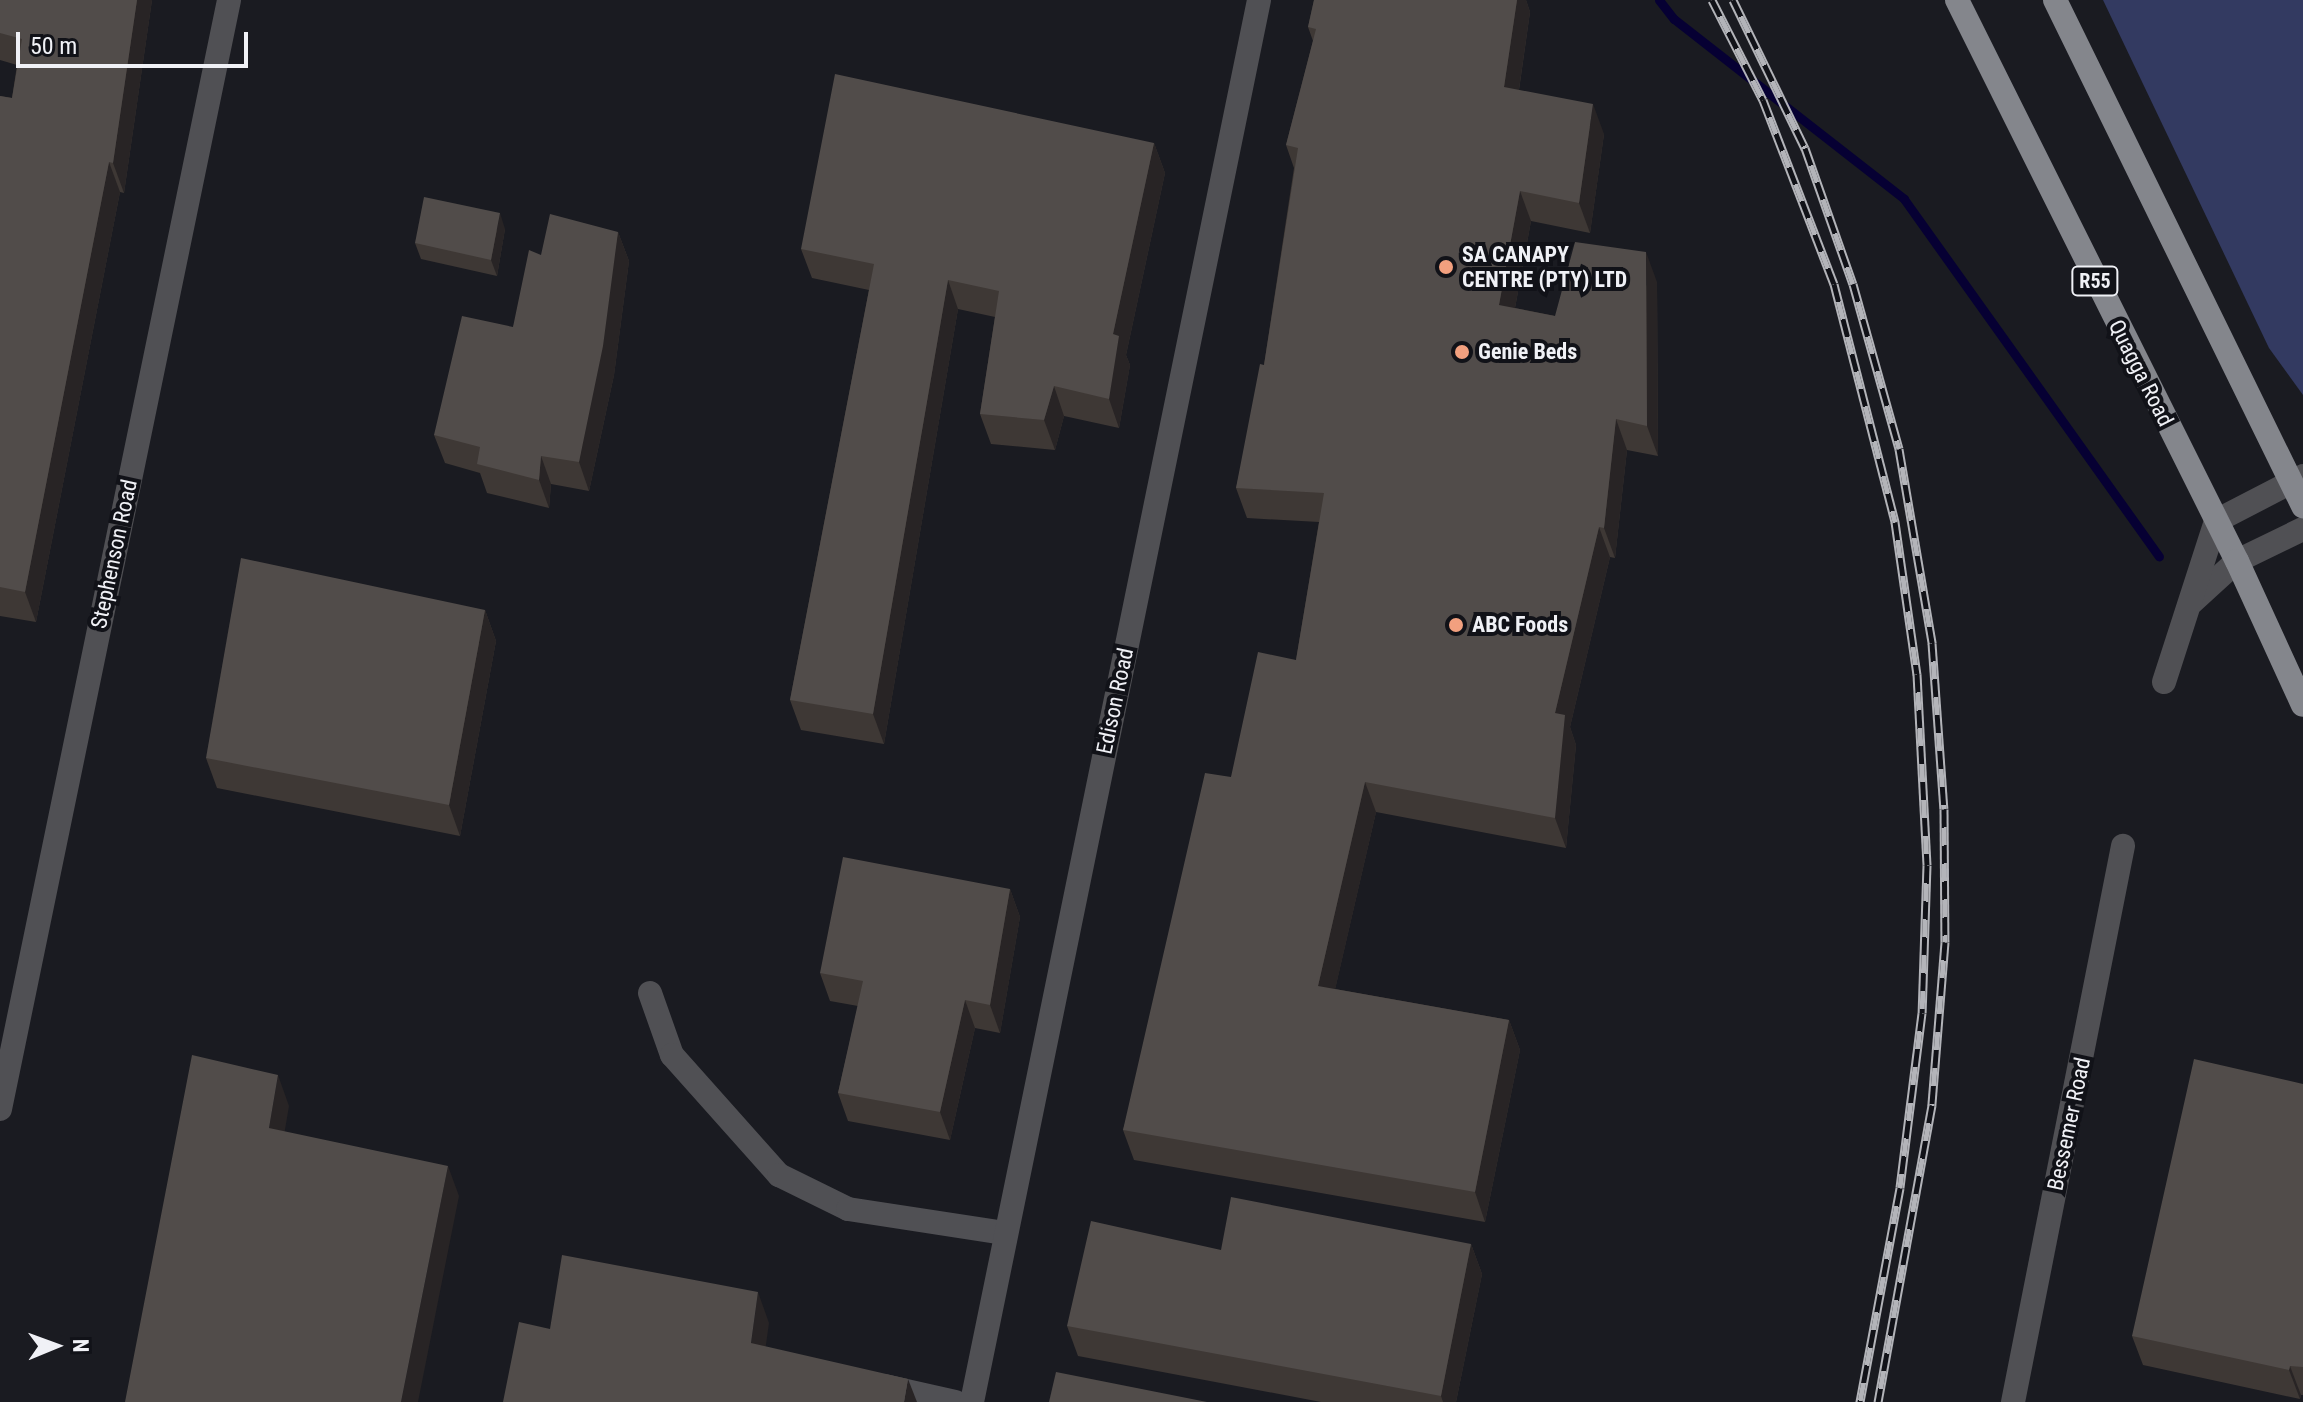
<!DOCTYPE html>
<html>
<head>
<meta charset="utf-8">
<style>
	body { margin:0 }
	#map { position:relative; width:2303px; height:1402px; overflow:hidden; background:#1a1b21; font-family:"Roboto Condensed",sans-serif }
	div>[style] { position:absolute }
	.green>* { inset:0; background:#333a61 }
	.stream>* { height:9px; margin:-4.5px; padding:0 4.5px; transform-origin:4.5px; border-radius:4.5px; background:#060033 }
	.minor>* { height:24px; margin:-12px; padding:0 12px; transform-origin:12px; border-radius:12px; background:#505054 }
	.major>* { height:24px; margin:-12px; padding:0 12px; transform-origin:12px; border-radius:12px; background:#84868c }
	.rail>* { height:9px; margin-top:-4.5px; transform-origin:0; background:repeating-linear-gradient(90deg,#111218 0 18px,#b3b4b9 0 36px); box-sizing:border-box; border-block:2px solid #b3b4b9 }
	.wall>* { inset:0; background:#3e3835 }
	.shaded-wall>* { inset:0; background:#282425 }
	.building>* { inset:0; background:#514c4a }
	.dots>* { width:22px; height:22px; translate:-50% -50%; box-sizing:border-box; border:4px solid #111218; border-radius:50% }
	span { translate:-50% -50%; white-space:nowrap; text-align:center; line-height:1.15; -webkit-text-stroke:8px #111218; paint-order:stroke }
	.shield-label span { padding:2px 6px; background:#111218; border:2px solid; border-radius:6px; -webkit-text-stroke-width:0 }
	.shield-label { font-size:20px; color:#f0f1f6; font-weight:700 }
	.poi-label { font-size:22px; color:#f0f1f6; font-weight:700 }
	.left { translate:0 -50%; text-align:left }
	.street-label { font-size:22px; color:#f0f1f6 }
	.north { position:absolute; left:16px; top:1306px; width:80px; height:80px; -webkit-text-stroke:6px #111218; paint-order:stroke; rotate:89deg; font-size:22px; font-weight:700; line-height:32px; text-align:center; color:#f0f1f6 }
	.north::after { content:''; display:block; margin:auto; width:28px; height:36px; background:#f0f1f6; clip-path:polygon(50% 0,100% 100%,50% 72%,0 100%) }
	.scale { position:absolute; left:16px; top:32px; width:232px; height:36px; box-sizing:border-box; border:4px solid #f0f1f6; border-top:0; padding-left:10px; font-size:24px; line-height:28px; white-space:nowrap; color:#f0f1f6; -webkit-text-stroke:6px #111218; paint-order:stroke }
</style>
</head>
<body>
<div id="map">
	<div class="green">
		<i style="clip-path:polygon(2103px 0,2303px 0,2303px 395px,2269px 348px)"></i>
	</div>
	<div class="stream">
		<i style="left:1659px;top:0;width:24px;rotate:52deg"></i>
		<i style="left:1674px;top:19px;width:292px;rotate:38deg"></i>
		<i style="left:1904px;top:199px;width:439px;rotate:54.5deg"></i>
	</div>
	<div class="minor">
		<i style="left:2192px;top:602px;width:61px;rotate:-42.3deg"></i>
		<i style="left:2237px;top:561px;width:73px;rotate:-25.9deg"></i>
		<i style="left:2164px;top:682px;width:169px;rotate:-72.1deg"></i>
		<i style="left:2216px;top:521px;width:98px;rotate:-27.3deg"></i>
		<i style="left:650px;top:993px;width:66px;rotate:70.5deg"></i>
		<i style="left:672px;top:1055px;width:161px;rotate:48.3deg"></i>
		<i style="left:779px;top:1175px;width:77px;rotate:26.2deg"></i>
		<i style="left:848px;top:1209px;width:159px;rotate:8.7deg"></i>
		<i style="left:0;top:1109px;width:1132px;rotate:-78.33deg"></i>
		<i style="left:884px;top:1386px;width:73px;rotate:12.7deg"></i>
		<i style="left:972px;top:1402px;width:1431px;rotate:-78.43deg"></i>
		<i style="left:2013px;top:1402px;width:567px;rotate:-78.81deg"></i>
	</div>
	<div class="major">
		<i style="left:1957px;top:0;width:627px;rotate:63.48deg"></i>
		<i style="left:2237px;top:561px;width:158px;rotate:65.4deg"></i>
		<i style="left:2055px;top:0;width:564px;rotate:63.89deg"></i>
	</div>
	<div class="rail">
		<i style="left:1712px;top:0;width:112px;rotate:63deg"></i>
		<i style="left:1763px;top:100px;width:197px;rotate:68.9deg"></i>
		<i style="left:1834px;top:284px;width:246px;rotate:75.6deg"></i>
		<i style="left:1895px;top:522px;width:154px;rotate:81.8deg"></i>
		<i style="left:1917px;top:674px;width:191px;rotate:87deg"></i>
		<i style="left:1927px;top:865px;width:148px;rotate:91.9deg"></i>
		<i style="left:1922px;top:1013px;width:176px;rotate:97.2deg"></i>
		<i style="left:1900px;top:1188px;width:218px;rotate:100.6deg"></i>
		<i style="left:1733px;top:0;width:165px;rotate:64.1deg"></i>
		<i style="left:1805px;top:148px;width:144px;rotate:70.6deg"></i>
		<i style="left:1853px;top:284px;width:171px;rotate:74.4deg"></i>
		<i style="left:1899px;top:449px;width:197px;rotate:80.3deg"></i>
		<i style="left:1932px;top:643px;width:166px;rotate:85.9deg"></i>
		<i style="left:1944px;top:809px;width:133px;rotate:89.6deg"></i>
		<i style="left:1945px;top:942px;width:164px;rotate:94.6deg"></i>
		<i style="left:1932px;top:1105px;width:302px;rotate:100.3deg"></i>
	</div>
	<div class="wall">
		<i style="clip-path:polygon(0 0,152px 0,124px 193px,120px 192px,36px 622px,0 616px,0 96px,12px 98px,17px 65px,0 60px)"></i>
		<i style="clip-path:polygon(1314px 0,1526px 0,1530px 12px,1519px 90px,1604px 134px,1590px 233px,1531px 221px,1515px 308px,1555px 316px,1657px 282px,1658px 456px,1627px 450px,1615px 558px,1610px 557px,1570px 727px,1576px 745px,1566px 848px,1376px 812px,1335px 989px,1509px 1020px,1520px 1050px,1485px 1222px,1134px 1160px,1123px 1130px,1231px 777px,1296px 660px,1319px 522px,1247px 518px,1236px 488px,1264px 365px,1294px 168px,1286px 145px,1313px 41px,1308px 27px)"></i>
		<i style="clip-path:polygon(1154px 143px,1165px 173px,1126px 355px,1130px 365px,1119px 428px,1064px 416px,1055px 450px,991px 444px,980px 414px,995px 317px,958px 309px,884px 744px,801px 730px,790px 700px,869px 290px,812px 278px,801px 249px)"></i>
		<i style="clip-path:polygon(505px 229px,497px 276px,421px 259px,415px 243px)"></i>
		<i style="clip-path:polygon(618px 232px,629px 261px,614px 375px,589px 491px,551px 484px,549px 508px,487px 493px,480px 473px,445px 463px,434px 435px,513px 327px,541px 255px)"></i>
		<i style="clip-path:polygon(485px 610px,496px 641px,460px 836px,217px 788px,206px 758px)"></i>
		<i style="clip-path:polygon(1010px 889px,1020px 917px,1000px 1033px,975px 1028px,950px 1140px,848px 1121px,838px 1093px,858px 1006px,830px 1001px,820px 973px)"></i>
		<i style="clip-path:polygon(2303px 1084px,2303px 1395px,2301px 1395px,2300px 1399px,2143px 1365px,2132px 1336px)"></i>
		<i style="clip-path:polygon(1471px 1244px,1482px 1274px,1456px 1402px,1321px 1402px,1078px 1356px,1067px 1326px,1221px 1250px)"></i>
	</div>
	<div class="shaded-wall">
		<i style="clip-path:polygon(137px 0,152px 0,124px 193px,113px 163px)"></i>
		<i style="clip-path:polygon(1517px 0,1526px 0,1530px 12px,1515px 117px,1504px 87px)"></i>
		<i style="clip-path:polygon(1593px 104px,1604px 134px,1590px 233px,1579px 203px)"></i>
		<i style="clip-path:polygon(1154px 143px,1165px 173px,1126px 355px,1130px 365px,1119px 428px,1109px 399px,1113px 334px)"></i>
		<i style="clip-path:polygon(109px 162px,120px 192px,36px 622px,25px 592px)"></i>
		<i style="clip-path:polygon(1520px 191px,1531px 221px,1510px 335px,1499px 305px)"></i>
		<i style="clip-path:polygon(500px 213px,505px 229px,497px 276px,491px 260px)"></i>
		<i style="clip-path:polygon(618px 232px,629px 261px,614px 375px,589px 491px,579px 462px)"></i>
		<i style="clip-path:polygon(1646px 252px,1657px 282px,1658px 456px,1647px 426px)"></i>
		<i style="clip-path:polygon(948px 280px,958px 309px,884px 744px,873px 714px)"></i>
		<i style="clip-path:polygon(1054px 386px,1064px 416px,1055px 450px,1044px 420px)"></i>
		<i style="clip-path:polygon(1616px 419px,1627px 450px,1615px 558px,1604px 528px)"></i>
		<i style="clip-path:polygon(541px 456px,551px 484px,549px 508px,539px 480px)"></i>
		<i style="clip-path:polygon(1599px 527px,1610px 557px,1570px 727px,1576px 745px,1566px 848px,1555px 818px,1555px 713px)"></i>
		<i style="clip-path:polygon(485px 610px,496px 641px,460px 836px,449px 805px)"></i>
		<i style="clip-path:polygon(1365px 782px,1376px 812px,1329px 1016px,1318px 986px)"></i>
		<i style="clip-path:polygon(1010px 889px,1020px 917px,1000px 1033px,990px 1005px)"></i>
		<i style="clip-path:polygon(965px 1000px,975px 1028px,950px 1140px,940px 1112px)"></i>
		<i style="clip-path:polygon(1509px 1020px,1520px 1050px,1485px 1222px,1475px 1192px)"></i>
		<i style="clip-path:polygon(278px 1075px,289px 1106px,280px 1159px,269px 1128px)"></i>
		<i style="clip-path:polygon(448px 1166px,459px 1196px,418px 1402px,401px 1402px)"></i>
		<i style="clip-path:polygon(1471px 1244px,1482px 1274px,1456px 1402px,1443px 1402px,1441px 1396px)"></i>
		<i style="clip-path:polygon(758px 1292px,769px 1323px,762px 1373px,751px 1343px)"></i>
		<i style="clip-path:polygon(2290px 1366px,2301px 1395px,2300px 1399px,2289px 1370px)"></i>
		<i style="clip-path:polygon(908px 1379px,917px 1402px,904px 1402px)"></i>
	</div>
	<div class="building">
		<i style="clip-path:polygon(0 0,137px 0,113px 163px,109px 162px,25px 592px,0 587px,0 96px,12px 98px,22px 39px,0 33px)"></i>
		<i style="clip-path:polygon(1314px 0,1517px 0,1504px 87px,1593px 104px,1579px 203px,1520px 191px,1499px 305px,1555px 316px,1575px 242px,1646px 252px,1647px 426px,1616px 419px,1604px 528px,1599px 527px,1555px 713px,1565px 715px,1555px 818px,1365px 782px,1318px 986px,1509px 1020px,1475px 1192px,1123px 1130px,1205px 773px,1231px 777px,1258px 652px,1296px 660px,1324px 493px,1236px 488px,1260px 364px,1264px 365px,1298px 148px,1286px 145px,1316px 29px,1308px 27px)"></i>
		<i style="clip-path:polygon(835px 74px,1154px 143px,1113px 334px,1119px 336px,1109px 399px,1054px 386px,1044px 420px,980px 414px,999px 291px,948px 280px,873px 714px,790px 700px,874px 264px,801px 249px)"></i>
		<i style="clip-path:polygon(424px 197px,500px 213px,491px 260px,415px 243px)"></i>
		<i style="clip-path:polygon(550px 214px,618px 232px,603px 346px,579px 462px,541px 456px,539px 480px,477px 464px,480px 447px,434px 435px,462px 316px,513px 327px,529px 250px,541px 255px)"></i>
		<i style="clip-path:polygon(241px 558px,485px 610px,449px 805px,206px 758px)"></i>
		<i style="clip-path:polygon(843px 857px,1010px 889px,990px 1005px,965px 1000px,940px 1112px,838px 1093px,863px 981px,820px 973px)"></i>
		<i style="clip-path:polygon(192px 1055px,278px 1075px,269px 1128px,448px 1166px,401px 1402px,125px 1402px)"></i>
		<i style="clip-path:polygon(2194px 1059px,2303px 1084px,2303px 1367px,2290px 1366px,2289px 1370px,2132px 1336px)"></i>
		<i style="clip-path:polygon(1231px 1197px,1471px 1244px,1441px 1396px,1067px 1326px,1091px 1221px,1221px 1250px)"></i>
		<i style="clip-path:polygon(562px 1255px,758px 1292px,751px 1343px,908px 1379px,904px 1402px,503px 1402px,519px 1322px,550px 1329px)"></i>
		<i style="clip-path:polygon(1056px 1372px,1207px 1402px,1049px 1402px)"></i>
	</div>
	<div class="dots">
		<i style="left:1446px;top:267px;background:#f2a07f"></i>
		<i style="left:1462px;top:352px;background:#f2a07f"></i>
		<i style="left:1456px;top:625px;background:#f2a07f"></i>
	</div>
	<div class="shield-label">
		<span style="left:2095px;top:281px">R55</span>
	</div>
	<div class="poi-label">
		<span class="left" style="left:1462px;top:267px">SA CANAPY<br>CENTRE (PTY) LTD</span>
		<span class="left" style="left:1478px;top:352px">Genie Beds</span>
		<span class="left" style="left:1472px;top:625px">ABC Foods</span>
	</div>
	<div class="street-label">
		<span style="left:2141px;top:373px;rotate:63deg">Quagga Road</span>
		<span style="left:114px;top:554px;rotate:-78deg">Stephenson Road</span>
		<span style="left:1115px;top:701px;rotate:-78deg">Edison Road</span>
		<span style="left:2069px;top:1124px;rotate:-78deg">Bessemer Road</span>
	</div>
	<div class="north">N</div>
	<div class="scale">50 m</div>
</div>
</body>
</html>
